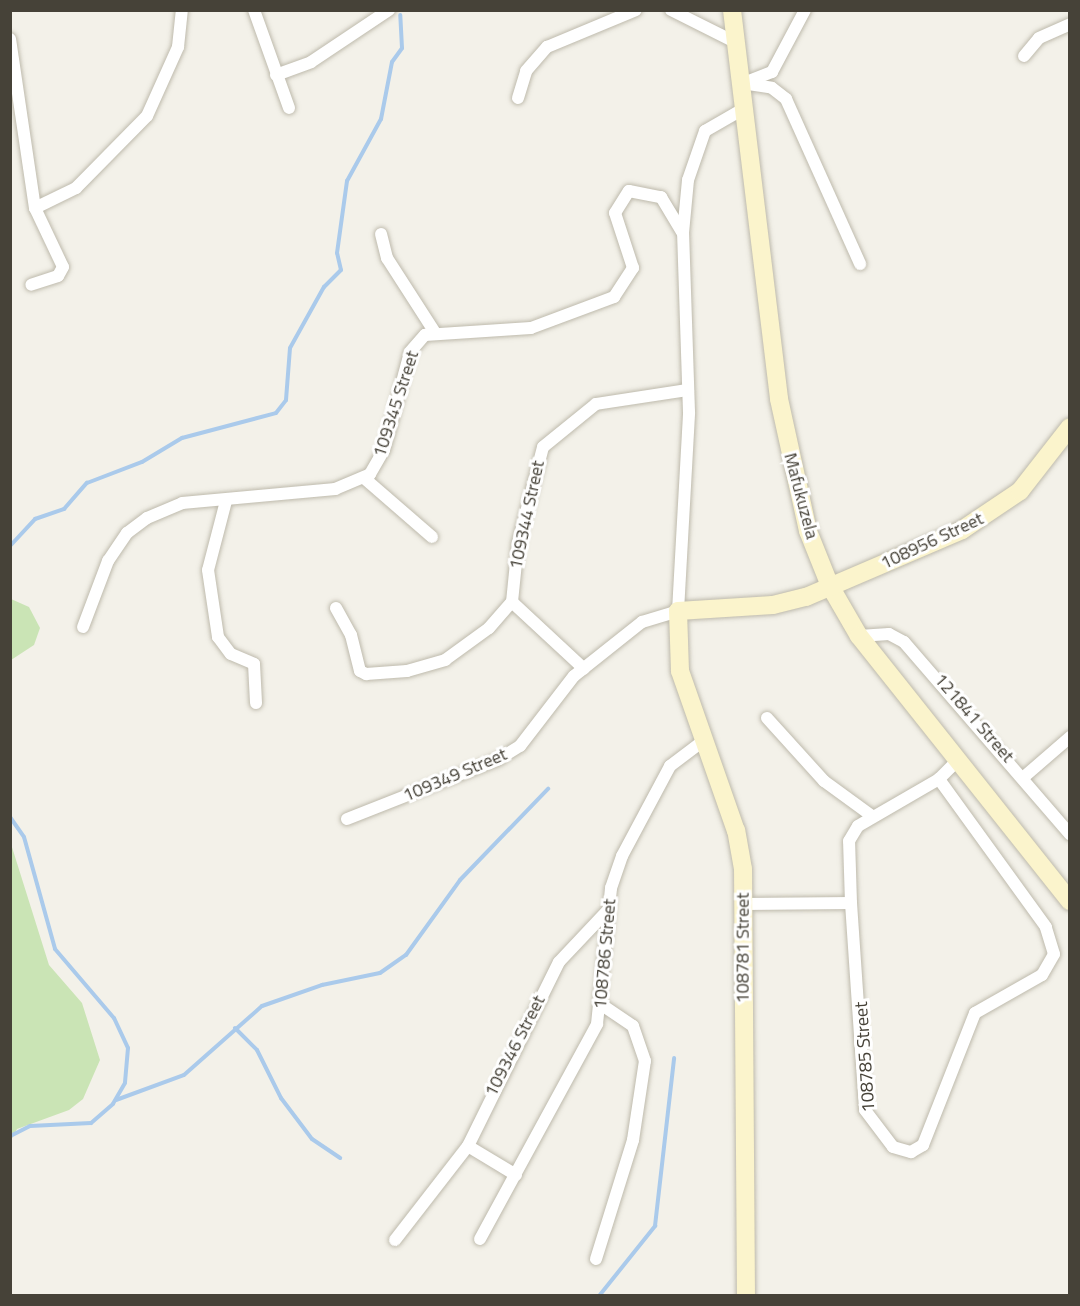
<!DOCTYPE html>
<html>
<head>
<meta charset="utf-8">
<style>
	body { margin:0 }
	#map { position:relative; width:1080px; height:1306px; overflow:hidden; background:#f3f1e9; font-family:"Titillium Web",sans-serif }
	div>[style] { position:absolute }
	.green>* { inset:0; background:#cae4b5 }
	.stream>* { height:4px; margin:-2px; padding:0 2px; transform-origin:2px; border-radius:2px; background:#aacaeb }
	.roads { filter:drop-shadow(0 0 2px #bebaac) drop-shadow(0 0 2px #bebaac) }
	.street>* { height:12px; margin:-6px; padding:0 6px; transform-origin:6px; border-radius:6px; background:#fff }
	.secondary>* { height:18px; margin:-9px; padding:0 9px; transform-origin:9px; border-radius:9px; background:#fbf4cc }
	span { translate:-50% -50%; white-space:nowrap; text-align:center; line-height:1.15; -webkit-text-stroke:6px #fff; paint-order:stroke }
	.street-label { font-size:18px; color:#464238 }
	.frame { position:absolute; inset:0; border:12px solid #464238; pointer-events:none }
</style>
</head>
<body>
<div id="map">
	<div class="green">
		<i style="clip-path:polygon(11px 599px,29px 607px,40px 628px,34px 645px,11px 660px)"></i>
		<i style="clip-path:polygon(11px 844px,49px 965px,82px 1003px,100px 1060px,83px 1099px,69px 1110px,17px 1129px,11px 1140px)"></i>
	</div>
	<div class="stream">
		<i style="left:10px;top:546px;width:37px;rotate:-47deg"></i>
		<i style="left:35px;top:519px;width:31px;rotate:-19deg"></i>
		<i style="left:64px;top:509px;width:35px;rotate:-49deg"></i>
		<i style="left:87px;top:483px;width:59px;rotate:-20.9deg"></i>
		<i style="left:142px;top:462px;width:47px;rotate:-31deg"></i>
		<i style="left:182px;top:438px;width:97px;rotate:-14.9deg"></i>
		<i style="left:276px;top:413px;width:16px;rotate:-52deg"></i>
		<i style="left:286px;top:400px;width:52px;rotate:-85.6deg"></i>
		<i style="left:290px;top:348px;width:70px;rotate:-60.9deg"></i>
		<i style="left:324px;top:287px;width:24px;rotate:-45deg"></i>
		<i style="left:341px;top:270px;width:17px;rotate:-103deg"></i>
		<i style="left:337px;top:253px;width:73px;rotate:-82.1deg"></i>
		<i style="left:347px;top:181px;width:71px;rotate:-61.3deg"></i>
		<i style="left:381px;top:119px;width:58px;rotate:-79.1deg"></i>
		<i style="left:392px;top:62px;width:17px;rotate:-54deg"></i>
		<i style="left:402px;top:48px;width:33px;rotate:-93deg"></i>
		<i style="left:10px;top:817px;width:24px;rotate:55deg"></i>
		<i style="left:24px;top:837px;width:116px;rotate:74.5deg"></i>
		<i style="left:55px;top:949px;width:91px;rotate:49.5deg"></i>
		<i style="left:114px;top:1018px;width:33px;rotate:65deg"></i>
		<i style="left:128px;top:1048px;width:35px;rotate:95deg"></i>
		<i style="left:125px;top:1083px;width:24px;rotate:120deg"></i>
		<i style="left:113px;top:1104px;width:29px;rotate:139deg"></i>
		<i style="left:91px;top:1123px;width:61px;rotate:177.2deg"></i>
		<i style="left:30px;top:1126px;width:22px;rotate:153deg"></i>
		<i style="left:235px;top:1028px;width:31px;rotate:45deg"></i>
		<i style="left:257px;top:1050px;width:54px;rotate:63.4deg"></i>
		<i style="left:281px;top:1098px;width:51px;rotate:52.9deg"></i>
		<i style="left:312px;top:1139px;width:34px;rotate:34deg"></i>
		<i style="left:116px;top:1100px;width:72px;rotate:-20.2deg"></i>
		<i style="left:184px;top:1075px;width:104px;rotate:-41.5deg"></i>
		<i style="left:262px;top:1006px;width:64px;rotate:-19.3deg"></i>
		<i style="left:322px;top:985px;width:59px;rotate:-11.7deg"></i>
		<i style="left:380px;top:973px;width:32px;rotate:-35deg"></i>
		<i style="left:406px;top:955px;width:92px;rotate:-54.2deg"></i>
		<i style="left:460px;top:880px;width:127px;rotate:-46deg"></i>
		<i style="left:599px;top:1296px;width:90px;rotate:-51.3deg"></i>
		<i style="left:655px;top:1226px;width:169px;rotate:-83.5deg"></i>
	</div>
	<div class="roads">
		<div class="street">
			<i style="left:254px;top:10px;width:104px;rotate:70.3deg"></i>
			<i style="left:671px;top:10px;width:74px;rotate:26.6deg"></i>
			<i style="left:10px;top:39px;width:171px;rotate:81.6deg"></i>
			<i style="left:35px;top:208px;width:65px;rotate:64.6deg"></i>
			<i style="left:63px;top:267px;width:10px;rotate:119deg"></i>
			<i style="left:58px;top:276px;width:28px;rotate:162deg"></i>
			<i style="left:1024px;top:56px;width:23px;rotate:-50deg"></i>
			<i style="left:1039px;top:38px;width:34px;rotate:-24deg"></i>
			<i style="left:276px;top:75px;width:37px;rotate:-20deg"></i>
			<i style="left:311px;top:62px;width:94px;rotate:-33.7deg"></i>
			<i style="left:746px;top:82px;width:28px;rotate:-21deg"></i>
			<i style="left:772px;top:72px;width:70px;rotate:-62deg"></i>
			<i style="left:742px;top:83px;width:30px;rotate:9deg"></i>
			<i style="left:772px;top:88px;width:18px;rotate:38deg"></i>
			<i style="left:786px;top:99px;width:181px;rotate:65.8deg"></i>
			<i style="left:518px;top:98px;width:28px;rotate:-73deg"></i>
			<i style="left:526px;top:71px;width:32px;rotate:-49deg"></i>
			<i style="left:547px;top:47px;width:96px;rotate:-22.6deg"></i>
			<i style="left:35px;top:208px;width:46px;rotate:-26deg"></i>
			<i style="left:76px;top:188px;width:101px;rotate:-45.4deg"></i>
			<i style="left:147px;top:116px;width:76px;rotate:-65.8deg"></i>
			<i style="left:178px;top:47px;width:37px;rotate:-84deg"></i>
			<i style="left:381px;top:234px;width:25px;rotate:76deg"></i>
			<i style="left:387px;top:258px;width:87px;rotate:57.2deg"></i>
			<i style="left:364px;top:478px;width:90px;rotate:40.9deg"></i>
			<i style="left:226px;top:501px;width:71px;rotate:104.6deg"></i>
			<i style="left:208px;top:570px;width:68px;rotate:81.5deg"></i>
			<i style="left:218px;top:637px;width:21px;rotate:53deg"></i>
			<i style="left:231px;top:654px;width:25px;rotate:23deg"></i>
			<i style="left:254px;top:664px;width:39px;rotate:87deg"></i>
			<i style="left:512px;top:602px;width:59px;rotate:-84.2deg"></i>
			<i style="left:518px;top:543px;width:99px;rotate:-75.4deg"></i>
			<i style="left:543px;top:447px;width:68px;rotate:-39.1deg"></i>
			<i style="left:596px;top:404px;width:93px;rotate:-8.7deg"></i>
			<i style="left:336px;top:608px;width:31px;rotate:61deg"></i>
			<i style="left:351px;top:635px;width:37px;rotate:76deg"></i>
			<i style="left:360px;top:671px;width:7px;rotate:27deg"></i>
			<i style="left:366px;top:674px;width:41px;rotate:-4.2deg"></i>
			<i style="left:407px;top:671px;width:40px;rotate:-16deg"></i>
			<i style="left:445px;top:660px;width:54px;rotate:-36deg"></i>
			<i style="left:489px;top:628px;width:35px;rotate:-49deg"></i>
			<i style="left:512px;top:602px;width:98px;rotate:42.9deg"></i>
			<i style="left:83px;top:627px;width:71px;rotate:-69.3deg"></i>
			<i style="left:108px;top:561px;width:34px;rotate:-56deg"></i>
			<i style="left:127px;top:533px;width:25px;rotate:-37deg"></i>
			<i style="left:147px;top:518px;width:38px;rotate:-23deg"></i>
			<i style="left:182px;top:503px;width:154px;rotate:-5.2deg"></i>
			<i style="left:335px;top:489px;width:38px;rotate:-23deg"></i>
			<i style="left:370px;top:474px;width:28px;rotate:-60deg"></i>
			<i style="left:384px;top:450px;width:101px;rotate:-75.1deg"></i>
			<i style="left:410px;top:352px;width:23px;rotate:-49deg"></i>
			<i style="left:425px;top:335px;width:106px;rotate:-3.8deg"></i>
			<i style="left:531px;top:328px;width:89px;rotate:-20.5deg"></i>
			<i style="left:614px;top:297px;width:35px;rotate:-57deg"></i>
			<i style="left:633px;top:268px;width:58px;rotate:-108.1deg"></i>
			<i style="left:615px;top:213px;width:26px;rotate:-58deg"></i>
			<i style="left:629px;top:191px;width:33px;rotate:11deg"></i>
			<i style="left:661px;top:197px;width:41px;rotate:59deg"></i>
			<i style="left:859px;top:636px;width:30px;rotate:-4deg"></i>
			<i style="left:889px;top:634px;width:17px;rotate:28deg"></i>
			<i style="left:904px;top:642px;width:254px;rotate:49.2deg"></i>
			<i style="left:767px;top:718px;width:85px;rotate:47.9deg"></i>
			<i style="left:824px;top:781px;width:59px;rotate:36.1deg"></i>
			<i style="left:1025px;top:776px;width:60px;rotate:-40.9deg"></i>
			<i style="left:347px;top:819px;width:163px;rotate:-21.5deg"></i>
			<i style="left:499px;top:759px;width:25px;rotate:-32deg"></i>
			<i style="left:520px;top:746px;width:88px;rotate:-52.4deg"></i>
			<i style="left:574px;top:676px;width:87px;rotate:-38.5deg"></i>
			<i style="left:642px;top:622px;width:38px;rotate:-17deg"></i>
			<i style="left:678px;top:611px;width:199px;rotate:-86.8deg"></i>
			<i style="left:689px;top:412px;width:179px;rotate:-91.9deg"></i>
			<i style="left:683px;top:233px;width:53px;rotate:-84.6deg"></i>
			<i style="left:688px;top:180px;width:52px;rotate:-70.9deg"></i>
			<i style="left:705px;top:131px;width:46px;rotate:-29.9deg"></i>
			<i style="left:851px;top:903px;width:62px;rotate:-91.8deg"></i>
			<i style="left:849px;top:841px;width:17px;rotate:-59deg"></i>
			<i style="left:858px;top:826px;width:94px;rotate:-30.1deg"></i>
			<i style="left:939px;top:779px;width:25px;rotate:-45deg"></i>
			<i style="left:744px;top:904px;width:107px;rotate:-0.5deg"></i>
			<i style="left:851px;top:903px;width:207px;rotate:86.1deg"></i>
			<i style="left:865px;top:1110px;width:46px;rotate:52.9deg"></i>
			<i style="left:893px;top:1147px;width:19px;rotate:16deg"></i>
			<i style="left:911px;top:1152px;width:14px;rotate:-30deg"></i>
			<i style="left:923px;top:1145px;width:142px;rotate:-68.5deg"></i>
			<i style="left:975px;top:1013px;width:77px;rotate:-29.6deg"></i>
			<i style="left:1042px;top:975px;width:24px;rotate:-60deg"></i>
			<i style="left:1054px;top:954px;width:28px;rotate:-107deg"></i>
			<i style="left:1046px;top:927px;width:183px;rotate:-125.9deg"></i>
			<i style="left:516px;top:1175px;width:56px;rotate:-148.9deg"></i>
			<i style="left:468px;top:1146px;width:205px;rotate:-63.7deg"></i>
			<i style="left:559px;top:962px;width:71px;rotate:-46.7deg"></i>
			<i style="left:480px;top:1239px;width:245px;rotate:-61.4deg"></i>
			<i style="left:597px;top:1024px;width:137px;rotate:-84.1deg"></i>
			<i style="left:611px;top:888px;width:34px;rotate:-71deg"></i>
			<i style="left:622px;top:856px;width:102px;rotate:-61.9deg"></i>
			<i style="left:670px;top:766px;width:41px;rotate:-37.1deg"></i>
			<i style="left:395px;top:1240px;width:119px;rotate:-52.2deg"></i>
			<i style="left:596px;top:1259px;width:125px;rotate:-72.7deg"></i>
			<i style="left:633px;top:1140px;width:80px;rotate:-81.4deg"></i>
			<i style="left:645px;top:1061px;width:37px;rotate:-109deg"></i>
			<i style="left:633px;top:1026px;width:37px;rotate:-146deg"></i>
		</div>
		<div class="secondary">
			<i style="left:732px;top:10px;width:392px;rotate:83.1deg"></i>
			<i style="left:779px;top:399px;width:135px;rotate:77.6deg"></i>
			<i style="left:808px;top:531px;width:59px;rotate:68.2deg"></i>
			<i style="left:830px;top:586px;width:58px;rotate:59.9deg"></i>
			<i style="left:859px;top:636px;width:339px;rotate:51.5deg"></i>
			<i style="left:746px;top:1296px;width:427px;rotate:-90.4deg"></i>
			<i style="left:743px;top:869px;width:39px;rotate:-100deg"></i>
			<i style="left:736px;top:831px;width:170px;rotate:-109.3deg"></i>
			<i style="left:680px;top:671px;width:60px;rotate:-91.9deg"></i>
			<i style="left:678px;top:611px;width:95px;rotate:-3.6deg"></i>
			<i style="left:773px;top:605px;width:34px;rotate:-14deg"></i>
			<i style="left:806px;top:597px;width:170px;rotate:-23.2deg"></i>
			<i style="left:962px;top:530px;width:70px;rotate:-33.9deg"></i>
			<i style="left:1020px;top:491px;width:81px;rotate:-52deg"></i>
		</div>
	</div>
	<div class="street-label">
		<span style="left:396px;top:404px;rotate:-72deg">109345 Street</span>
		<span style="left:801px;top:496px;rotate:75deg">Mafukuzela</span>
		<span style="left:527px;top:515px;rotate:-78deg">109344 Street</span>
		<span style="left:932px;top:541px;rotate:-25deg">108956 Street</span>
		<span style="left:974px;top:718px;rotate:49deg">121841 Street</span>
		<span style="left:455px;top:775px;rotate:-23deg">109349 Street</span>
		<span style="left:743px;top:948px;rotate:-90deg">108781 Street</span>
		<span style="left:605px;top:954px;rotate:-85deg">108786 Street</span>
		<span style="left:515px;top:1046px;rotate:-63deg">109346 Street</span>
		<span style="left:865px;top:1057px;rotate:-94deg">108785 Street</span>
	</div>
	<div class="frame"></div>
</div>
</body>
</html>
